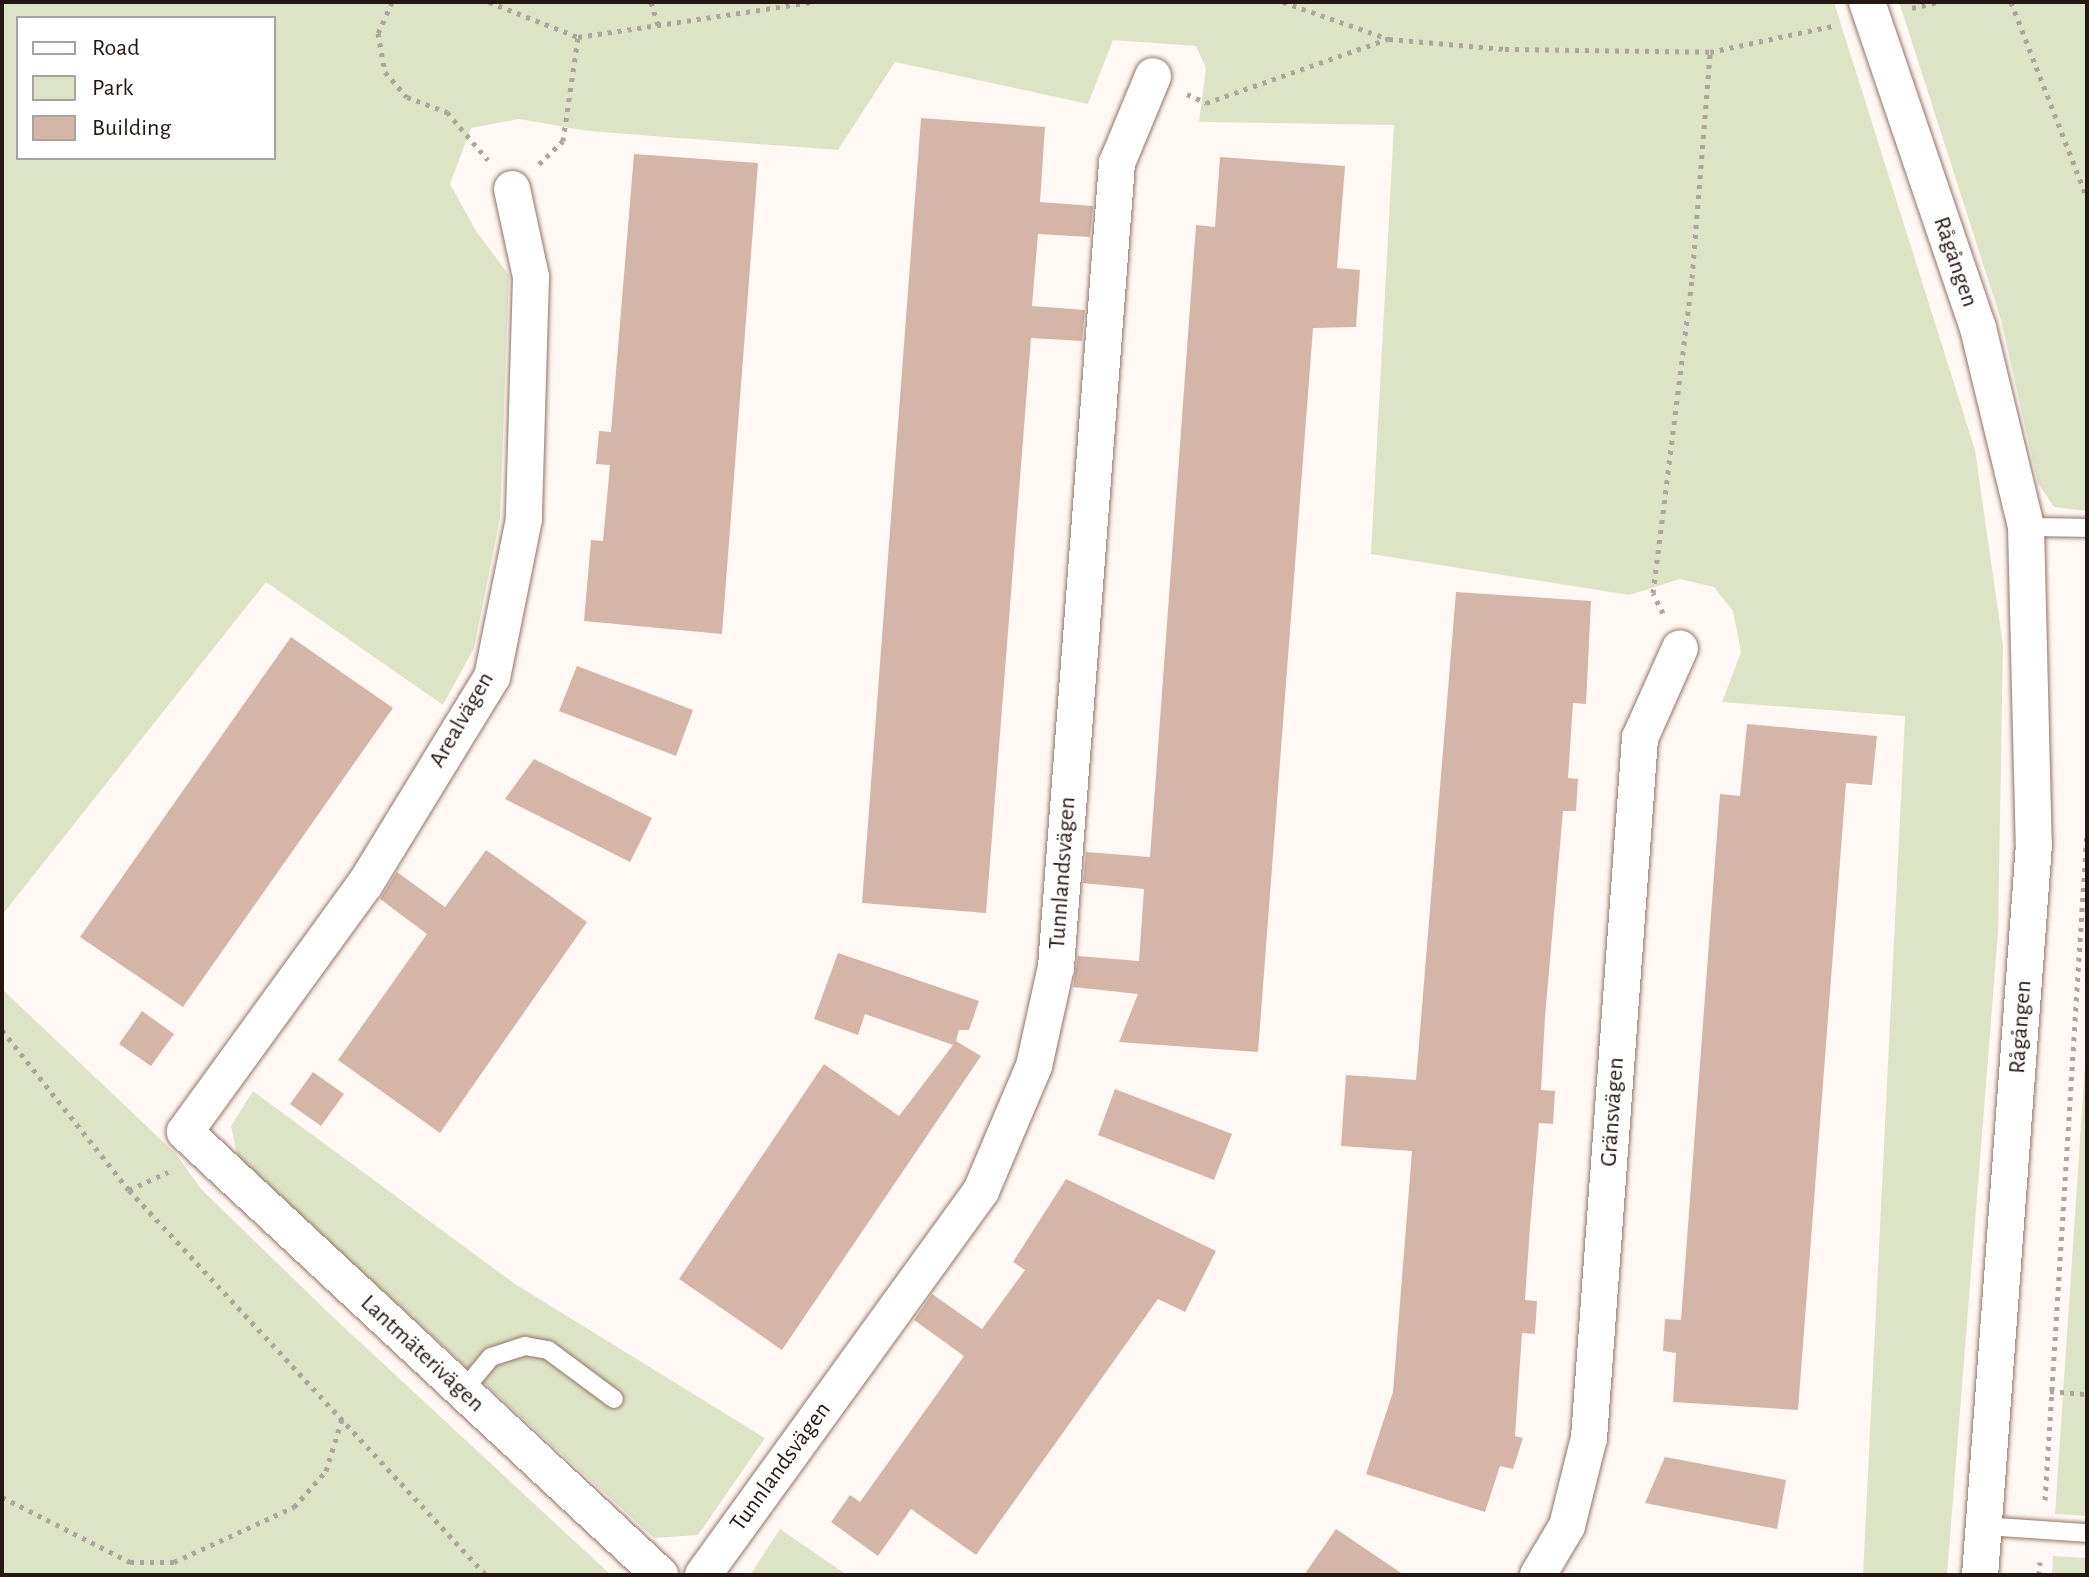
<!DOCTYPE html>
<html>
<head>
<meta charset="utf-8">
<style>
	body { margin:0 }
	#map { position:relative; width:2089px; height:1577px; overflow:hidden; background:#fff8f4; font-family:"Alegreya Sans",sans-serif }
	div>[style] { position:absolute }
	.green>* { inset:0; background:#dde4c6 }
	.building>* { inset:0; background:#d4b5a7 }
	.path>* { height:5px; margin-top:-2.5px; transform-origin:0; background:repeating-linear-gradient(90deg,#ada4a0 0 4px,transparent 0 10px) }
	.roads { filter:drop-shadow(0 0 2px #937466) drop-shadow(0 0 2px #937466) }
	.service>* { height:18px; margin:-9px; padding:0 9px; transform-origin:9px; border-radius:9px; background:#fff }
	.minor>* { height:36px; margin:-18px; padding:0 18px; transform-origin:18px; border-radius:18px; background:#fff }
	span { translate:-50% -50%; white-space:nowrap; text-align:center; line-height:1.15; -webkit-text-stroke:7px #fff; paint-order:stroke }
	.street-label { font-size:24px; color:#251813 }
	.frame { position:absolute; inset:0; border:4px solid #251813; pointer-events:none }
	.legend { position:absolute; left:16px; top:16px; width:260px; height:144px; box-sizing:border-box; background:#fff; border:2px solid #a8a3a1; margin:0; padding:10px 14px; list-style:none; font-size:24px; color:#251813 }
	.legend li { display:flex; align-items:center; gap:16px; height:40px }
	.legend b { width:40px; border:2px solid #a8a3a1 }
</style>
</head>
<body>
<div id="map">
	<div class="green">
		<i style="clip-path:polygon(evenodd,2px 2px,1834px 2px,1975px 450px,2003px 645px,1998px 933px,1947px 1575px,1863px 1575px,1905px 716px,1722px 702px,1741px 652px,1733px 611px,1714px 587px,1680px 579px,1629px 595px,1371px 554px,1394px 125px,1199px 122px,1206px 68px,1196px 46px,1113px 40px,1088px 104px,895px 62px,838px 150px,588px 131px,519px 119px,471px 128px,450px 184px,476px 231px,509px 275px,500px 519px,474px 648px,443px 705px,266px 582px,2px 915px,2px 2px,274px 18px,274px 158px,18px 158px,18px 18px,274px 18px)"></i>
		<i style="clip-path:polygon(1899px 2px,2087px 2px,2087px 511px,2054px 507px,2038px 483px,2001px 320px)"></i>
		<i style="clip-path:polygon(2px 989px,176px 1154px,201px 1189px,334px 1318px,611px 1575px,2px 1575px)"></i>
		<i style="clip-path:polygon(2087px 1035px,2087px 1516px,2055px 1514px)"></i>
		<i style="clip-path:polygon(253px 1091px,515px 1284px,765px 1438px,698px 1535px,654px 1538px,238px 1159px,231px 1126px)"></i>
		<i style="clip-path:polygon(780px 1529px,847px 1575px,750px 1575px)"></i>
		<i style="clip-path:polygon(2053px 1556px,2087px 1558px,2087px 1575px,2052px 1575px)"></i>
	</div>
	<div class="building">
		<i style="clip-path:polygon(921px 118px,1045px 127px,1040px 202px,1093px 206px,1090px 237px,1038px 234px,1032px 306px,1085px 310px,1082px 341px,1031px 338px,986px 913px,862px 903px)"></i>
		<i style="clip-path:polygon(634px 154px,758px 163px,722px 634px,584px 621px,591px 540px,603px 541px,610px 465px,596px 464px,599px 431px,611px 432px)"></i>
		<i style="clip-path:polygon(1220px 157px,1345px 166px,1337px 268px,1360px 270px,1356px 327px,1313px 328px,1258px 1052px,1119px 1042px,1138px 994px,1073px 987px,1078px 956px,1139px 961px,1144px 889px,1083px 883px,1086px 852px,1150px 857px,1196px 225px,1215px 227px)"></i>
		<i style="clip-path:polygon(1456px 592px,1591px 601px,1586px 704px,1573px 703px,1568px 778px,1578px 779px,1576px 811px,1563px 811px,1545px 1017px,1541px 1090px,1555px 1091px,1553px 1124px,1539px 1123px,1530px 1227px,1525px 1300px,1537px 1301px,1535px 1334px,1522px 1333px,1515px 1436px,1523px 1438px,1513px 1469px,1500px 1466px,1485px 1512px,1366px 1474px,1393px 1392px,1412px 1151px,1341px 1146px,1346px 1075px,1416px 1080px)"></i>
		<i style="clip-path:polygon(291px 637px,393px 708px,183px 1007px,80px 937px)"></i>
		<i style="clip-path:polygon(577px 666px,693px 710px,676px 756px,559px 711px)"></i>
		<i style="clip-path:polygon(1747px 724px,1877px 736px,1872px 785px,1846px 783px,1798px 1410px,1673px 1402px,1676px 1353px,1663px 1351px,1665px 1319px,1681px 1320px,1720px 794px,1740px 796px)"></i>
		<i style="clip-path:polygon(534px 759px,652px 818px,630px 862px,505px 799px)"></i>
		<i style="clip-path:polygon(486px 850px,587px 922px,440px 1133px,338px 1060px,427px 934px,380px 899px,397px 872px,445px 907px)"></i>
		<i style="clip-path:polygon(838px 953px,979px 1001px,969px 1030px,959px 1030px,956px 1041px,981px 1056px,782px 1350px,679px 1279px,824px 1064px,899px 1116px,953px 1045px,865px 1014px,858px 1035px,814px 1019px)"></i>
		<i style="clip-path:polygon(142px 1011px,174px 1034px,151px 1066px,119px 1044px)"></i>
		<i style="clip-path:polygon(313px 1072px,344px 1094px,321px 1126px,290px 1104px)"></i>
		<i style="clip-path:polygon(1115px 1089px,1232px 1134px,1214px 1180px,1098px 1135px)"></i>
		<i style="clip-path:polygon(1066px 1179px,1216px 1251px,1185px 1312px,1158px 1299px,976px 1555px,911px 1509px,878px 1556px,831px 1522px,850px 1495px,860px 1502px,964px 1356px,914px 1320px,932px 1294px,982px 1329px,1025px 1270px,1013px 1262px)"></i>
		<i style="clip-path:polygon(1665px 1457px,1786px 1480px,1777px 1529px,1645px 1503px)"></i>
		<i style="clip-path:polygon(1336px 1529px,1404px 1575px,1304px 1575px)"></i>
	</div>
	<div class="path">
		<i style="left:392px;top:2px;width:34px;rotate:114deg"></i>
		<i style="left:378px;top:33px;width:40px;rotate:80deg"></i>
		<i style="left:385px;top:72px;width:33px;rotate:49deg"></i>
		<i style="left:407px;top:97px;width:43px;rotate:20.6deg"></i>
		<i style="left:447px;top:112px;width:63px;rotate:49.5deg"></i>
		<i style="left:489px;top:2px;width:96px;rotate:21.5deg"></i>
		<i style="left:578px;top:37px;width:236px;rotate:-8.5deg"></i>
		<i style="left:651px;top:2px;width:27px;rotate:73deg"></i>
		<i style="left:1283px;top:2px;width:112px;rotate:19.2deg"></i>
		<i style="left:1389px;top:39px;width:116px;rotate:4.9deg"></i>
		<i style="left:1505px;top:49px;width:205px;rotate:0.8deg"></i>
		<i style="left:1710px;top:52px;width:125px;rotate:-12deg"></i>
		<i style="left:2011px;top:2px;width:210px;rotate:68.8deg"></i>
		<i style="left:1912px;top:8px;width:27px;rotate:-13deg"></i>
		<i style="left:1187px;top:94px;width:21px;rotate:25deg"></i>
		<i style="left:1206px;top:103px;width:193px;rotate:-19.4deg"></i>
		<i style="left:539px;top:164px;width:33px;rotate:-44deg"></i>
		<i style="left:563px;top:141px;width:105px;rotate:-81.8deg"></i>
		<i style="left:1663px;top:613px;width:22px;rotate:-117deg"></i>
		<i style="left:1653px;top:593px;width:317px;rotate:-82.9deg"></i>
		<i style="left:1692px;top:278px;width:227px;rotate:-85.4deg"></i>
		<i style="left:2px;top:1030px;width:204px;rotate:51.6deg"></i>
		<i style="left:129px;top:1190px;width:525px;rotate:47.16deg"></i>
		<i style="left:129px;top:1190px;width:43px;rotate:-24.8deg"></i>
		<i style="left:2050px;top:1391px;width:37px;rotate:5deg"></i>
		<i style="left:2px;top:1497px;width:144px;rotate:26.9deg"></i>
		<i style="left:130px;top:1562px;width:44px"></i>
		<i style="left:174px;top:1562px;width:132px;rotate:-24.6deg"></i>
		<i style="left:294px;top:1507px;width:48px;rotate:-48.4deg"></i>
		<i style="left:326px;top:1471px;width:54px;rotate:-72.9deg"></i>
		<i style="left:2045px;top:1500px;width:670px;rotate:-86.41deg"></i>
		<i style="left:2039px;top:1575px;width:13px;rotate:-86deg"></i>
	</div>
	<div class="roads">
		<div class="service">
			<i style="left:2026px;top:527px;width:61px;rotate:0.9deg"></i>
			<i style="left:462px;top:1392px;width:45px;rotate:-50.4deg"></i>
			<i style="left:491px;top:1357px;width:36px;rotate:-18deg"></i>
			<i style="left:525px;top:1346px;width:23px;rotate:10deg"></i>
			<i style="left:548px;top:1350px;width:82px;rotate:36.6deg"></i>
			<i style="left:1984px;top:1526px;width:103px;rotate:3.9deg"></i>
		</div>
		<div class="minor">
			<i style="left:1867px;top:2px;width:344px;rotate:71.2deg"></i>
			<i style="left:1978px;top:328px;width:205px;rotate:76.4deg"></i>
			<i style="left:2026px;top:527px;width:317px;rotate:88.6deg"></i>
			<i style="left:2034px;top:844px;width:733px;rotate:94.22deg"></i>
			<i style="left:512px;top:189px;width:90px;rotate:77.8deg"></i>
			<i style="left:531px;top:277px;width:242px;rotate:91.7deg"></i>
			<i style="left:524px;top:519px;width:161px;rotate:101.4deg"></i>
			<i style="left:492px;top:677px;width:243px;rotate:121.5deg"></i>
			<i style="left:365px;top:884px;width:306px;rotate:126deg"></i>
			<i style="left:185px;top:1132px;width:650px;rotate:43deg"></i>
			<i style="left:703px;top:1575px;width:474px;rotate:-54.1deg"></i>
			<i style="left:981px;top:1191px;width:136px;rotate:-67deg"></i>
			<i style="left:1034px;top:1066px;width:101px;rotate:-77.5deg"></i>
			<i style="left:1056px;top:967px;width:806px;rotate:-85.66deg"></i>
			<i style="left:1117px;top:163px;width:94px;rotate:-67.5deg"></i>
			<i style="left:1538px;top:1575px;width:57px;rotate:-59.4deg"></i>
			<i style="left:1567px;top:1526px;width:91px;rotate:-76deg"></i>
			<i style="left:1589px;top:1438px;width:702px;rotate:-85.83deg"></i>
			<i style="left:1640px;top:738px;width:98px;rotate:-66deg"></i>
		</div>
	</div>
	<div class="street-label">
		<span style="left:1955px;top:262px;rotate:71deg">Rågången</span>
		<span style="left:462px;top:720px;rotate:-60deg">Arealvägen</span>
		<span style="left:1063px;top:873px;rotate:-86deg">Tunnlandsvägen</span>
		<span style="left:2021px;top:1027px;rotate:-86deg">Rågången</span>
		<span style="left:1613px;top:1112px;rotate:-86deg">Gränsvägen</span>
		<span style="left:422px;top:1354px;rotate:43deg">Lantmäterivägen</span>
		<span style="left:781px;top:1467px;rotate:-54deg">Tunnlandsvägen</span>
	</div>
	<div class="frame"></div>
	<ul class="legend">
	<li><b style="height:10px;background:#fff"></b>Road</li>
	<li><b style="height:22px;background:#dde4c6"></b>Park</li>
	<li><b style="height:22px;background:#d4b5a7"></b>Building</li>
	</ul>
</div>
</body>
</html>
